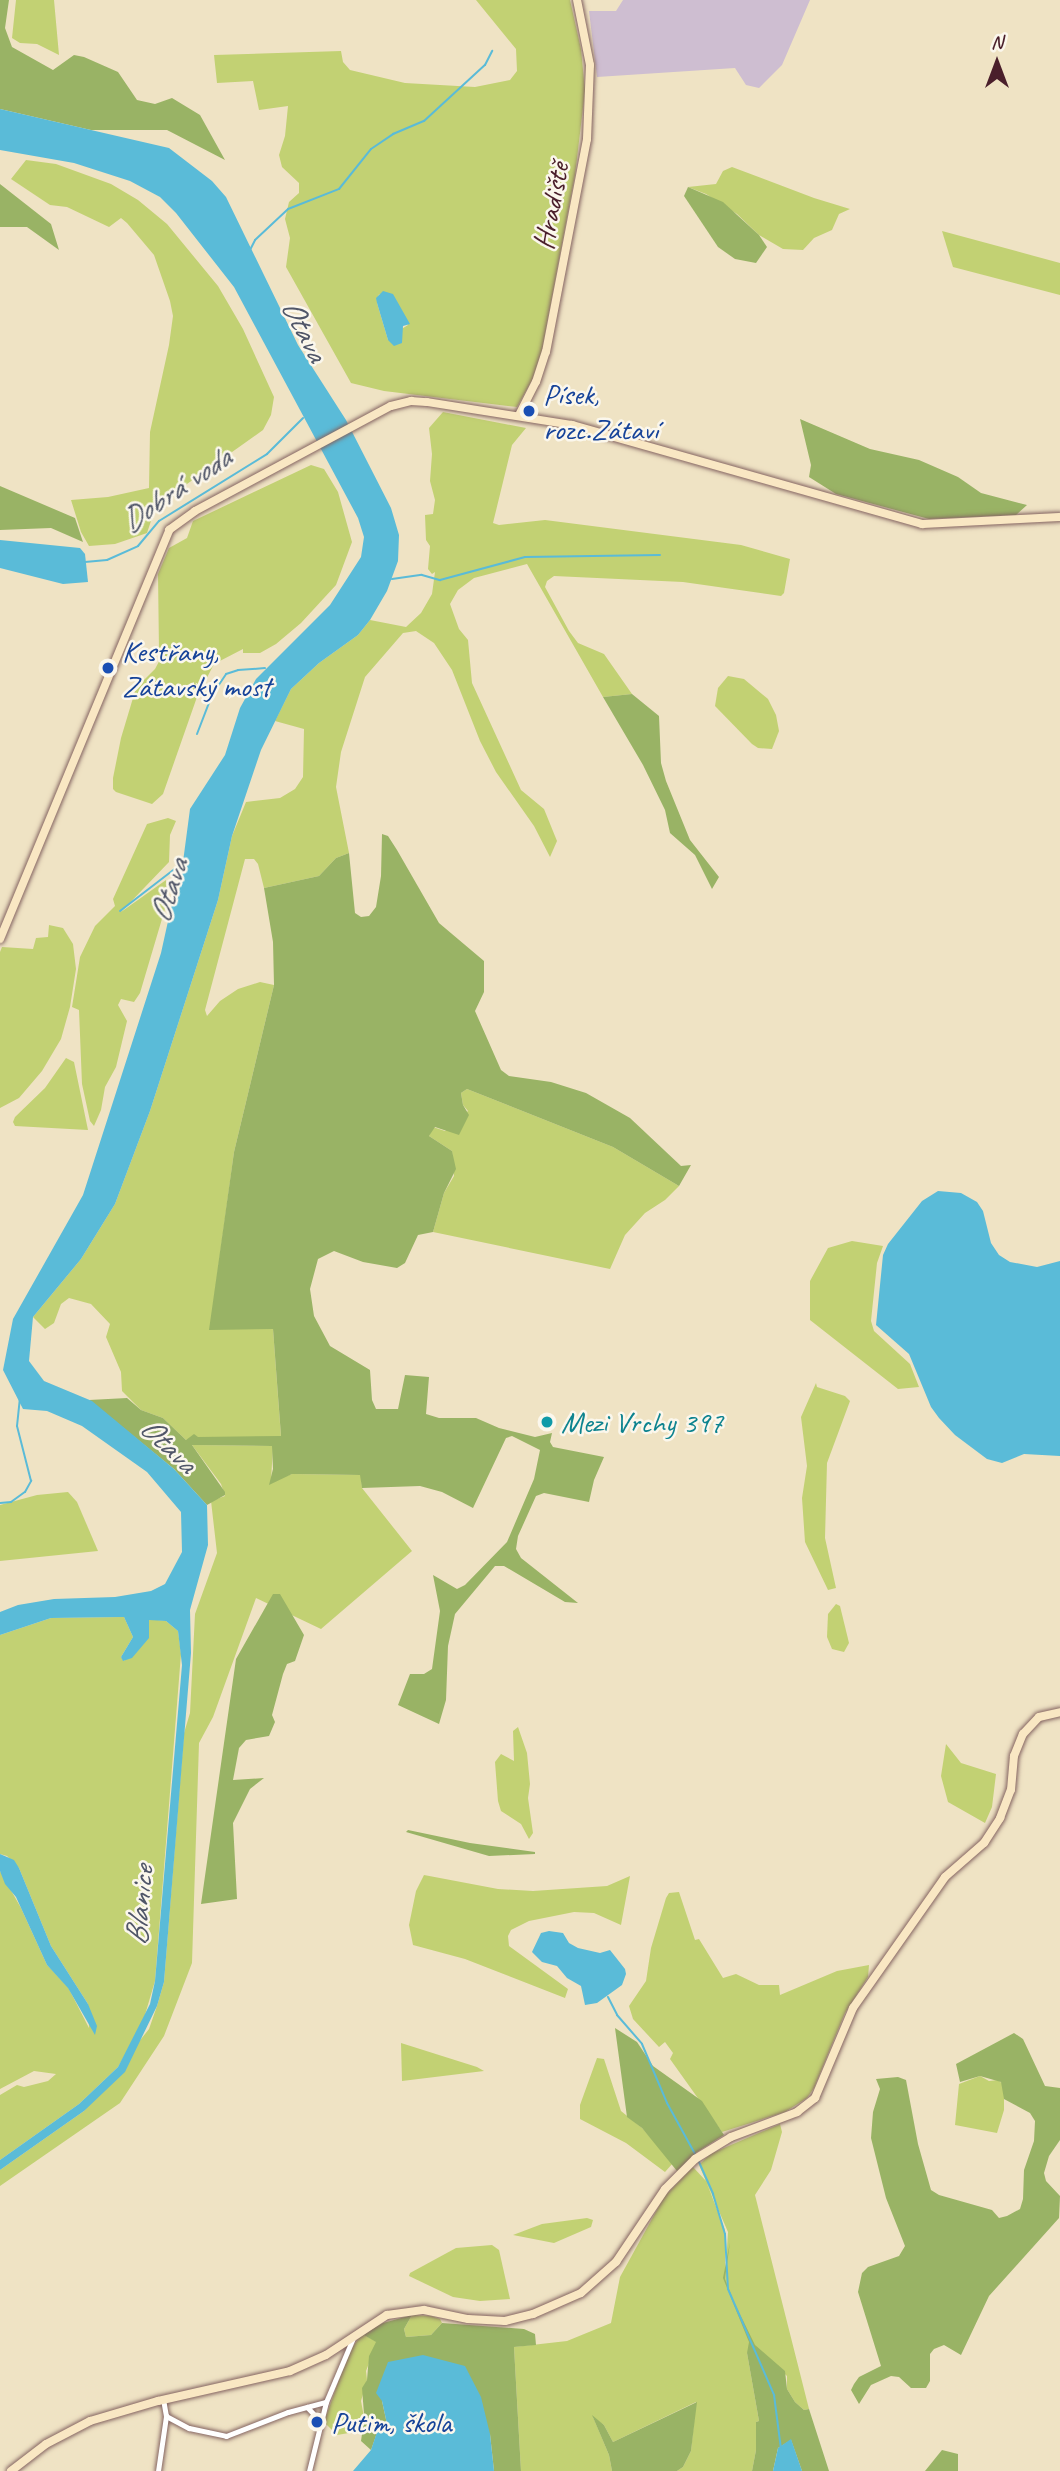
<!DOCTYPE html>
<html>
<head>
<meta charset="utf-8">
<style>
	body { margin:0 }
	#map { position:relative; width:1060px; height:2471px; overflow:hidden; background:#efe3c4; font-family:Caveat,sans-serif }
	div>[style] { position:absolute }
	.industrial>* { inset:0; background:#cebed1 }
	.green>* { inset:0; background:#c2d173 }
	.forest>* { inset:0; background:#99b365 }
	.water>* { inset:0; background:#5abbd8 }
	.stream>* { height:2px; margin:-1px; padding:0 1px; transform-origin:1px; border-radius:1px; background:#5abbd8 }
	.roads { filter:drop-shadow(0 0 2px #846461) drop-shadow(0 0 2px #846461) }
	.street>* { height:5px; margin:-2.5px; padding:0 2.5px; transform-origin:2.5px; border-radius:2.5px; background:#fff }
	.secondary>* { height:8px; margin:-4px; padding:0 4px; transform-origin:4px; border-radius:4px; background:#f9e7c3 }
	.dots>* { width:19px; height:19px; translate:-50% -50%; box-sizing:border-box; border:4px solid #fbf7ec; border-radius:50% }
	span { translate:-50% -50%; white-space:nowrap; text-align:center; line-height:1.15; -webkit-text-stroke:5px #fbf7ec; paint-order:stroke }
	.street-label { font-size:30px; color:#4a1f2b }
	.transit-label { font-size:30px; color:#164399 }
	.left { translate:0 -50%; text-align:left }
	.culture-label { font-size:30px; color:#0d838f }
	.water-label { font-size:32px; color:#505668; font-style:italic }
	.north { position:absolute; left:962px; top:28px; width:70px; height:70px; -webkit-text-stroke:5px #fbf7ec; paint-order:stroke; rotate:0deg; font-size:19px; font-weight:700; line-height:28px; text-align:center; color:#4a1f2b }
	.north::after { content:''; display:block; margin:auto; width:24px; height:32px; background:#4a1f2b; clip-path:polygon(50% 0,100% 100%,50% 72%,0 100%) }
</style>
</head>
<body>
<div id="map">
	<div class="industrial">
		<i style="clip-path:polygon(623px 0,810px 0,782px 65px,759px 88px,746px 85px,735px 68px,597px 77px,589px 11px,616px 11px)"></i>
	</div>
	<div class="green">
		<i style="clip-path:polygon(16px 0,54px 0,59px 55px,37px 44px,20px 43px,12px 38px)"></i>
		<i style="clip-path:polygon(evenodd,476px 0,570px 0,581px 49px,585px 91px,575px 175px,542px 350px,532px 380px,517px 407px,384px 391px,351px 383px,286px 267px,290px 238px,285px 219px,289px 202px,299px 193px,299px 183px,282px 167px,279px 155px,285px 136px,288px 106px,259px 110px,253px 81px,217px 83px,214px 55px,341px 51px,343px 62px,350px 70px,405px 83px,475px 87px,510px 80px,517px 71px,516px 49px,476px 0,379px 294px,408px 325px,400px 330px,402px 340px,388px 340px,377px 303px,379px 294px)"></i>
		<i style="clip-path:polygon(26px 160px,56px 164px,111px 184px,138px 200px,167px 224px,218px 286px,243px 329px,274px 397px,271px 415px,263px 430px,156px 506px,147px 533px,115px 544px,89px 546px,81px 532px,71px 500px,108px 497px,149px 488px,150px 432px,169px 345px,173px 316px,170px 301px,154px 255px,127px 223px,121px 218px,109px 227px,67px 207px,50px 205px,11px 179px)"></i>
		<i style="clip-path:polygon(732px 167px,814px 198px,850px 209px,839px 214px,832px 230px,814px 238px,803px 250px,783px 249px,759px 235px,737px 214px,706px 194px,688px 187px,716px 184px,723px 171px)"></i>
		<i style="clip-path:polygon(942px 231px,1060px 263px,1060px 295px,953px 267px)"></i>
		<i style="clip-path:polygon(443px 412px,526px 428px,512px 445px,493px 523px,499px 525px,545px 520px,741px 545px,790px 559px,784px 593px,781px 596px,683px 582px,554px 576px,547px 581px,545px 587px,569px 631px,578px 643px,604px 654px,632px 694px,603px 697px,527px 564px,474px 578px,458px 590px,450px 604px,459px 629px,468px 640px,472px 683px,521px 790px,544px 809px,557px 841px,550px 857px,534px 826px,496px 772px,480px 741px,452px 670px,434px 643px,416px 631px,403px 633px,365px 677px,341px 752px,336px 787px,349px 853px,336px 858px,319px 876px,264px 888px,258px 864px,254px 859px,245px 859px,205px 1010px,207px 1016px,220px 1001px,238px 989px,260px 982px,274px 985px,234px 1152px,210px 1329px,273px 1329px,281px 1437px,197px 1437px,186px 1440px,163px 1418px,141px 1410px,122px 1391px,121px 1372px,106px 1337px,110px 1324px,91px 1304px,69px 1298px,61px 1304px,54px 1323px,45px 1329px,33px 1317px,81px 1259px,115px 1204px,150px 1111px,218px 900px,232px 836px,246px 802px,280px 798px,295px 789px,303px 777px,304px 729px,275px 721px,291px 689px,319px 663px,358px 635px,370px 620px,406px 627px,421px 613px,432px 594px,435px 572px,432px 574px,428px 569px,430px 546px,426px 540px,425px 515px,433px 514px,435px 500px,430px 481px,432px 454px,429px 428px)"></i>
		<i style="clip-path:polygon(311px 465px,324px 469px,338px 492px,352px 542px,336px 585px,301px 623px,276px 644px,260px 653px,243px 653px,243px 649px,214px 664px,197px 697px,163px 794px,152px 804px,116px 792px,113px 789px,113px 778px,121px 738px,136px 688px,155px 669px,163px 654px,159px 652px,158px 574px,169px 548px,187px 538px,193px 521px)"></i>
		<i style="clip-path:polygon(728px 676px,744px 679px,768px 699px,776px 715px,779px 731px,772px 749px,758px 748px,752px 744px,715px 706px,718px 688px)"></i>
		<i style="clip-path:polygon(168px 818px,176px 821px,170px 835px,169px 862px,121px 912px,166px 880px,167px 902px,140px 993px,134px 1002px,121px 999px,118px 1005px,127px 1021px,116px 1067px,105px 1087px,101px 1110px,94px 1126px,90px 1121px,82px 1084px,79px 1010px,72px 1007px,80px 957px,95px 926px,115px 906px,113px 899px,147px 824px)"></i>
		<i style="clip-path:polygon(49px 925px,63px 928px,73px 944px,76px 969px,70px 1007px,61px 1039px,42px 1071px,19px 1098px,0 1108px,0 952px,2px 947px,33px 949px,36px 938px,48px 937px)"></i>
		<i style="clip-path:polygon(66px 1058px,74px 1062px,88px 1130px,15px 1126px,13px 1122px,15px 1117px,45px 1088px)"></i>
		<i style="clip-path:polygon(467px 1089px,613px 1147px,679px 1186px,665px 1200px,645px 1213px,625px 1235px,610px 1269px,433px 1232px,444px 1193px,454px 1176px,452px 1151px,429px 1136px,433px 1127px,445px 1131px,468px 1111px,463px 1105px,461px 1093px)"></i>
		<i style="clip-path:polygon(852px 1241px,883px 1246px,877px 1263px,871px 1321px,874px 1331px,910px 1364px,919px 1387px,898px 1389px,810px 1320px,810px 1281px,828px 1248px)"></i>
		<i style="clip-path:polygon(816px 1383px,817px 1387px,845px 1396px,850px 1401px,827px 1463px,825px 1538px,836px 1588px,828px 1590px,805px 1542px,802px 1498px,807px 1466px,801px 1417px)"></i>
		<i style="clip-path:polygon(192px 1445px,273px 1446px,271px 1481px,292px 1474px,361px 1475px,362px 1488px,412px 1551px,321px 1629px,256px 1598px,213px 1717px,199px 1743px,192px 1963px,164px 2036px,120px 2103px,0 2186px,0 2170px,84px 2111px,149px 2029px,157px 2006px,164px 1982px,184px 1733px,190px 1713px,195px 1614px,217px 1553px,211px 1501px,225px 1496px,221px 1484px)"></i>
		<i style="clip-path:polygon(68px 1492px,77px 1502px,98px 1551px,0 1561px,0 1505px,37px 1495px)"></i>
		<i style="clip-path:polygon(836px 1604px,840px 1606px,849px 1643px,844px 1652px,832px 1649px,827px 1637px,828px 1614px)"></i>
		<i style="clip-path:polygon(124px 1617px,133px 1637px,121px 1657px,124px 1661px,149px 1619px,166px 1621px,178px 1631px,181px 1654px,155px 1981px,142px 2025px,118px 2067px,79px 2104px,0 2160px,0 2095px,17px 2085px,24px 2087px,48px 2081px,56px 2074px,34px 2071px,0 2089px,0 1871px,21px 1908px,47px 1965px,68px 1987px,89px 2028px,88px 2004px,51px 1946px,19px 1868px,7px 1856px,0 1854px,0 1635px,51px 1618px)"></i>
		<i style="clip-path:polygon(518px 1727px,527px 1753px,530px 1784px,528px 1798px,533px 1833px,529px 1839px,521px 1824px,501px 1811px,498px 1801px,495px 1762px,501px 1754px,514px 1761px,513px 1731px)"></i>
		<i style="clip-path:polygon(946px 1744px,961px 1763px,996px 1774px,992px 1807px,985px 1823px,948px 1802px,941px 1776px)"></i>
		<i style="clip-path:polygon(424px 1875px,498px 1889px,533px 1891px,607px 1886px,630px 1876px,621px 1925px,594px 1913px,574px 1912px,529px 1921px,511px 1930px,508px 1936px,509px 1946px,568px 1989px,565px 1998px,465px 1959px,413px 1945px,409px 1925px,416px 1891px)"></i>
		<i style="clip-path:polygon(679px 1892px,695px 1940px,699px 1939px,723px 1978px,736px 1974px,759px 1985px,779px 1985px,780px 1995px,837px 1971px,869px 1965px,868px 1977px,845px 2013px,814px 2088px,807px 2098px,785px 2112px,722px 2132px,670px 2059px,673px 2053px,665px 2042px,659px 2047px,633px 2019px,629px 2006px,646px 1981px,651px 1948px,666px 1898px,669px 1893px)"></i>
		<i style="clip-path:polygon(401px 2043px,477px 2067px,484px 2071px,402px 2081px)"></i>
		<i style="clip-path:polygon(597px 2058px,604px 2059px,621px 2111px,642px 2128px,673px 2163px,665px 2172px,626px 2143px,580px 2119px,580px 2105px)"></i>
		<i style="clip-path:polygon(980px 2076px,989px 2081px,998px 2080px,1004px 2085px,1004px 2110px,997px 2133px,955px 2125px,959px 2084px)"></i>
		<i style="clip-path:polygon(780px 2124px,782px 2132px,771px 2170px,755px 2195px,809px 2409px,804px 2410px,795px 2402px,787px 2389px,787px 2376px,755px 2346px,747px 2353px,759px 2421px,756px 2422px,756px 2450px,752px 2471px,677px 2471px,683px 2467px,691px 2451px,696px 2402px,613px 2442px,604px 2425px,593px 2417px,609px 2455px,612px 2471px,521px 2471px,514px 2347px,567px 2341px,611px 2323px,620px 2277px,664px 2197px,693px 2167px,706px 2181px,725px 2230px,725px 2280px,728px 2232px,699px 2165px,710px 2154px)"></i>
		<i style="clip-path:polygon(587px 2218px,593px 2220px,591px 2227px,554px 2243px,513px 2235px,542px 2224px)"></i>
		<i style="clip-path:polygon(492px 2245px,499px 2250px,510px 2299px,480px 2301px,453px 2297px,409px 2276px,410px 2273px,456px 2248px)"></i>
		<i style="clip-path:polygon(412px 2315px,431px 2316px,440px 2319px,442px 2323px,431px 2335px,406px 2337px,404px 2329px)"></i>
		<i style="clip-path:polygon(362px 2334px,377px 2342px,366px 2371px,367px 2380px,361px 2401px,364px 2417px,359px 2420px,355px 2432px,337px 2435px,324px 2422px,349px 2352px)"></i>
	</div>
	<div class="forest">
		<i style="clip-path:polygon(0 0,9px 0,5px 28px,12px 47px,53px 70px,74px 55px,84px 57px,118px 72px,137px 100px,155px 104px,172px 98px,200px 115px,225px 160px,167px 130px,91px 130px,0 109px)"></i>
		<i style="clip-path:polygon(0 184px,51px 224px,59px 250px,27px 227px,0 227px)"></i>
		<i style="clip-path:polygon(688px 187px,723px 202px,759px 235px,767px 247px,756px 263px,735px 259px,718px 247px,684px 196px)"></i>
		<i style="clip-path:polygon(800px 419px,870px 449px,919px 460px,958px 477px,981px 493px,1027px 505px,1016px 515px,929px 519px,836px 494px,809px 477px,811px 465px)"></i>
		<i style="clip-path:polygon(0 486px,75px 518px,83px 542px,51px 528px,0 530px)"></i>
		<i style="clip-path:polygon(632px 694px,659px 716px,661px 763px,666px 781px,690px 840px,719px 877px,712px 889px,695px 855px,670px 833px,665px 810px,643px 765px,603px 697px)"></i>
		<i style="clip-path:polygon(382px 834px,388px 836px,397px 850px,439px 923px,484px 961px,484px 992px,475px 1011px,501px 1070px,509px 1076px,551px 1082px,586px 1093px,630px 1118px,681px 1166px,691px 1165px,679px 1186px,613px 1147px,467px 1089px,461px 1093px,463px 1105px,469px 1115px,459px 1135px,435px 1127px,429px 1136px,452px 1151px,456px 1169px,444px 1193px,433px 1232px,418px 1235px,405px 1263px,397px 1268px,363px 1262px,334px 1251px,318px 1259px,310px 1289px,314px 1316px,330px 1346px,370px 1370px,372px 1400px,376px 1409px,398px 1409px,405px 1375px,429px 1377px,426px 1414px,439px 1418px,476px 1418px,499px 1428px,535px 1437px,552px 1433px,550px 1442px,553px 1447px,604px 1457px,594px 1480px,589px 1502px,544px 1493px,536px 1496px,518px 1536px,516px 1549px,521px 1558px,578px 1603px,565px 1602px,504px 1566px,495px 1566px,455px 1614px,448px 1646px,446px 1700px,439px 1724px,398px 1705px,410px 1674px,424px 1674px,432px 1669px,440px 1611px,433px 1575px,457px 1589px,465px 1585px,507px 1542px,534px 1479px,540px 1450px,512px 1436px,506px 1438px,473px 1508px,442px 1492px,420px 1486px,362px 1488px,360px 1475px,292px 1474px,269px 1485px,273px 1469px,272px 1446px,192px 1445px,225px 1492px,225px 1495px,207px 1505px,174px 1469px,89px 1400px,127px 1398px,141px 1410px,163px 1418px,186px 1440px,194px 1434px,198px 1437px,281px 1436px,273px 1329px,209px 1330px,234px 1152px,274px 985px,273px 942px,264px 888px,319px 876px,336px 858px,349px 853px,355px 913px,361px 917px,369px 916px,376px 907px,381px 876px)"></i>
		<i style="clip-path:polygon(273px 1594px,280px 1594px,304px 1635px,295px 1661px,287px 1664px,283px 1674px,272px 1715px,275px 1722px,269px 1736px,246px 1740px,239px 1748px,233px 1780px,264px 1778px,250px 1789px,233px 1823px,237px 1899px,201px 1904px,236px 1659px)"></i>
		<i style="clip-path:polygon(408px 1830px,470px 1843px,535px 1852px,535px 1854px,489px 1856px,406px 1832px)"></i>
		<i style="clip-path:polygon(615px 2028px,637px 2042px,653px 2066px,702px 2101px,724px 2135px,697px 2152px,677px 2171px,642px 2128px,627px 2117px)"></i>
		<i style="clip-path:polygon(1014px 2033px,1023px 2039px,1045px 2086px,1060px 2088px,1060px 2140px,1049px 2156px,1044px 2173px,1046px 2181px,1060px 2196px,1059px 2218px,989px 2296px,961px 2355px,944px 2345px,934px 2349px,930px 2354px,930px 2381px,926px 2388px,911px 2388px,899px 2377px,891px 2376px,871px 2385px,859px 2404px,851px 2390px,854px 2384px,859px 2377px,881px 2366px,858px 2292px,862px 2273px,868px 2267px,899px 2256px,905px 2246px,886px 2198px,871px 2138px,873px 2112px,880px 2089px,876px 2079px,898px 2077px,906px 2080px,918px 2144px,931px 2190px,939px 2195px,992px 2210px,999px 2218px,1007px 2216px,1020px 2209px,1023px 2199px,1024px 2170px,1034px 2141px,1035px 2121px,1030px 2113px,1004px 2099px,1001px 2082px,980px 2076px,960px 2082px,956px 2064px)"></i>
		<i style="clip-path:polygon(730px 2242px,725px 2279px,734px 2302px,755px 2345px,785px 2371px,787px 2389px,795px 2402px,804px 2410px,809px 2409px,829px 2471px,802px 2471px,791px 2440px,778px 2448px,773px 2471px,752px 2471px,756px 2450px,756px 2422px,759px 2421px,747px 2353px,749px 2342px,723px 2278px)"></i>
		<i style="clip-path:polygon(412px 2315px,404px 2329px,406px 2337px,431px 2335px,442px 2323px,524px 2329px,535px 2334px,536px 2345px,514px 2347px,521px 2471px,494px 2471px,490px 2434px,382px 2401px,387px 2424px,378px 2430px,371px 2450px,361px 2441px,362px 2434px,355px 2432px,359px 2420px,364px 2414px,362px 2388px,367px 2380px,369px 2356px,376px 2342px,362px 2334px,383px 2323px)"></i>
		<i style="clip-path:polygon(697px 2402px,691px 2451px,683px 2467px,677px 2471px,612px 2471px,609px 2455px,592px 2415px,604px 2425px,613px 2442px)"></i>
		<i style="clip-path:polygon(942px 2450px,958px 2454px,958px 2471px,925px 2471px)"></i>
	</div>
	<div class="water">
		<i style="clip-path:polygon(0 109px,169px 148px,212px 181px,226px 197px,298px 345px,346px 420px,391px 508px,399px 535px,398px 561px,387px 591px,370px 620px,358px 635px,319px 663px,291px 689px,261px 750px,232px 836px,218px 900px,150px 1111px,115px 1204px,81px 1259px,33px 1317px,29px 1361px,44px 1381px,92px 1401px,174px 1469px,207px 1505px,208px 1545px,190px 1610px,191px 1653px,164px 1982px,157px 2006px,125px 2072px,84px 2111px,0 2170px,0 2160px,79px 2104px,118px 2067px,150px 2004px,155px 1981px,182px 1665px,178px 1631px,166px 1621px,149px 1620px,149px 1638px,132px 1658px,123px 1661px,121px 1657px,133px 1637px,124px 1617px,51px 1618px,0 1635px,0 1612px,18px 1605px,54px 1599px,115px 1597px,151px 1591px,165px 1584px,182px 1552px,181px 1512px,147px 1472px,82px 1426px,47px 1411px,23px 1409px,3px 1370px,13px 1319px,83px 1195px,161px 953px,172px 903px,179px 892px,190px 809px,225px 755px,240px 708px,256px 679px,330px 605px,361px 557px,364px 537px,358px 518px,234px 287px,176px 213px,160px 197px,130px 181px,74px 163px,0 150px)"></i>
		<i style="clip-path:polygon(383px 291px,393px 294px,410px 324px,403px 326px,402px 343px,394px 346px,388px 340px,377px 303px,376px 298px)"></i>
		<i style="clip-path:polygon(0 540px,80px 548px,85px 554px,88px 582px,63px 584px,0 568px)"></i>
		<i style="clip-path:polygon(938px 1191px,961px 1193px,977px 1202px,983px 1211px,991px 1243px,999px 1255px,1010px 1262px,1037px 1267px,1060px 1261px,1060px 1456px,1024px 1454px,1002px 1463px,987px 1459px,955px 1435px,939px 1418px,931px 1407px,909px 1354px,876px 1325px,883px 1255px,888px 1244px,922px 1201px)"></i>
		<i style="clip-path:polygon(0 1854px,14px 1860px,19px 1868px,51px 1946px,88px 2004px,97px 2026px,95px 2035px,68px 1988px,47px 1965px,16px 1897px,5px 1884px,0 1871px)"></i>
		<i style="clip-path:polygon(549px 1931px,563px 1933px,569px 1943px,578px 1948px,600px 1953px,610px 1950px,625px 1969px,626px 1974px,622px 1985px,597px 2003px,585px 2005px,581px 1986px,567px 1978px,557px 1966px,542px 1962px,532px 1952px,541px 1933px)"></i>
		<i style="clip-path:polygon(423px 2355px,465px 2366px,481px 2397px,490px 2434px,494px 2471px,353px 2471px,371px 2450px,378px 2429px,387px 2424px,382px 2401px,376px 2393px,388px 2362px)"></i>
		<i style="clip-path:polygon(791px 2439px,802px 2471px,773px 2471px,778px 2448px)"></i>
	</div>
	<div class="stream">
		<i style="left:250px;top:250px;width:11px;rotate:-63deg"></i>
		<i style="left:255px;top:240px;width:45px;rotate:-43.2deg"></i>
		<i style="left:288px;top:209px;width:55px;rotate:-21.4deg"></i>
		<i style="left:339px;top:189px;width:51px;rotate:-51.3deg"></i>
		<i style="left:371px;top:149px;width:27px;rotate:-34deg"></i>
		<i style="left:393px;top:134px;width:34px;rotate:-23deg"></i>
		<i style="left:424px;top:121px;width:83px;rotate:-42.6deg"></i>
		<i style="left:485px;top:65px;width:16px;rotate:-63deg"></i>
		<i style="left:85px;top:562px;width:22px;rotate:-5deg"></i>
		<i style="left:107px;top:560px;width:34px;rotate:-24deg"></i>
		<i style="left:138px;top:546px;width:33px;rotate:-50deg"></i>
		<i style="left:159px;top:521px;width:127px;rotate:-31.8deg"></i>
		<i style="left:267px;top:454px;width:51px;rotate:-45deg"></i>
		<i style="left:392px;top:579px;width:30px;rotate:-8deg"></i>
		<i style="left:422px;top:575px;width:19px;rotate:16deg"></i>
		<i style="left:440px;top:580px;width:88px;rotate:-15.1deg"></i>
		<i style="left:525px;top:557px;width:135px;rotate:-0.8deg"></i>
		<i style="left:197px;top:734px;width:42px;rotate:-69deg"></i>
		<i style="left:212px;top:695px;width:25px;rotate:-56deg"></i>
		<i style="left:226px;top:674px;width:13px;rotate:-18deg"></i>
		<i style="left:238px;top:670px;width:27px;rotate:-4deg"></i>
		<i style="left:120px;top:911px;width:82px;rotate:-37.6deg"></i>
		<i style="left:0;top:1503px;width:11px;rotate:-5deg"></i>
		<i style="left:11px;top:1502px;width:17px;rotate:-36deg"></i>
		<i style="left:25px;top:1492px;width:13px;rotate:-61deg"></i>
		<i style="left:31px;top:1481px;width:57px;rotate:-104.3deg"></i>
		<i style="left:17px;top:1426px;width:27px;rotate:-84deg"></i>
		<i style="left:608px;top:1997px;width:20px;rotate:63deg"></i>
		<i style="left:617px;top:2015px;width:38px;rotate:49deg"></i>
		<i style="left:642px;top:2044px;width:64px;rotate:67deg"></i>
		<i style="left:667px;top:2103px;width:58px;rotate:61.2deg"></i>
		<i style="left:699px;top:2162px;width:35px;rotate:66deg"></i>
		<i style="left:713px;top:2194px;width:42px;rotate:73.3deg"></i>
		<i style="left:725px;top:2234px;width:55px;rotate:86.9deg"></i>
		<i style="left:728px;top:2289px;width:116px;rotate:66.5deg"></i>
		<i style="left:774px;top:2395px;width:54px;rotate:82.6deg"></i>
	</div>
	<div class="roads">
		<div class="street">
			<i style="left:307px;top:2407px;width:21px;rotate:47deg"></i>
			<i style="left:166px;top:2416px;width:26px;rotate:28deg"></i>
			<i style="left:189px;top:2428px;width:38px;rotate:12deg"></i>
			<i style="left:226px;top:2436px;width:66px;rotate:-21.2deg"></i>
			<i style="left:288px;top:2412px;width:39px;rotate:-15deg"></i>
			<i style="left:158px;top:2471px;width:56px;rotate:-81.7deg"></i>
			<i style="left:166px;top:2416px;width:17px;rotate:-100deg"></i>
			<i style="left:309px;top:2471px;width:71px;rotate:-76.2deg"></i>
			<i style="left:326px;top:2402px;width:69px;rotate:-67.1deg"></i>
		</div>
		<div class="secondary">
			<i style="left:519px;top:415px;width:37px;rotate:-63deg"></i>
			<i style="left:536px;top:382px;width:32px;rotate:-72deg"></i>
			<i style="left:546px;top:352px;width:217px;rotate:-79.1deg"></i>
			<i style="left:587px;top:139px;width:74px;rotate:-87.7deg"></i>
			<i style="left:590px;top:65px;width:66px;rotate:-101.3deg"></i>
			<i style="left:0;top:939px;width:443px;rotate:-67.5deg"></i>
			<i style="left:169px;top:530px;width:32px;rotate:-36deg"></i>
			<i style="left:195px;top:511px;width:222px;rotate:-28.2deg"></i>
			<i style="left:391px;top:406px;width:21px;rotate:-14deg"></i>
			<i style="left:411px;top:401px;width:16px;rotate:4deg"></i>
			<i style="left:427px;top:402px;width:147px;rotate:9deg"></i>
			<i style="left:572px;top:425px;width:364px;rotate:15.8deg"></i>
			<i style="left:922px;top:524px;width:138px;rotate:-2.9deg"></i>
			<i style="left:11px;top:2471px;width:44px;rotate:-37.6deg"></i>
			<i style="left:46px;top:2444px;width:50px;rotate:-27.6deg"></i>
			<i style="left:90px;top:2421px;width:71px;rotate:-16.4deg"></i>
			<i style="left:158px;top:2401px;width:135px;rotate:-12.8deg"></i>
			<i style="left:290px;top:2371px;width:39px;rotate:-24deg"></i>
			<i style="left:326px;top:2355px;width:73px;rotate:-33.3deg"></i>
			<i style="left:387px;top:2315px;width:37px;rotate:-8deg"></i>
			<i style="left:424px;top:2310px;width:45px;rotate:11.6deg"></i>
			<i style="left:468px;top:2319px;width:37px;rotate:3deg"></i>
			<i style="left:505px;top:2321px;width:29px;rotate:-14deg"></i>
			<i style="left:533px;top:2314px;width:52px;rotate:-23.6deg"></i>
			<i style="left:581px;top:2293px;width:47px;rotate:-41.5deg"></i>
			<i style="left:616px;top:2262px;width:88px;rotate:-56.1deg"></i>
			<i style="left:665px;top:2189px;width:42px;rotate:-45deg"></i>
			<i style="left:695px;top:2159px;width:42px;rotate:-31.4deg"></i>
			<i style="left:731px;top:2137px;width:71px;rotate:-20.7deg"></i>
			<i style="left:797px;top:2112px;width:23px;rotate:-38deg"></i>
			<i style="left:815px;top:2098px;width:98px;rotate:-67.1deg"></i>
			<i style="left:853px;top:2008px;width:160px;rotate:-54.9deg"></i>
			<i style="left:945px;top:1877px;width:52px;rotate:-41.1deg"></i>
			<i style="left:984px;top:1843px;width:30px;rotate:-57deg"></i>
			<i style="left:1000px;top:1818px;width:30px;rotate:-69deg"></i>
			<i style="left:1011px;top:1790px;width:34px;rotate:-85deg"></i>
			<i style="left:1014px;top:1756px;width:24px;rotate:-68deg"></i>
			<i style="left:1023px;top:1734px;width:23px;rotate:-47deg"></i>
			<i style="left:1039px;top:1717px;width:22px;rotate:-13deg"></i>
		</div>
	</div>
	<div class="dots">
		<i style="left:529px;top:411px;background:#1a4fb4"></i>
		<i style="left:108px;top:668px;background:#1a4fb4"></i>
		<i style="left:547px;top:1422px;background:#0f9aa8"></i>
		<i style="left:317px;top:2422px;background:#1a4fb4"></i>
	</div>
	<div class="street-label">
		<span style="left:551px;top:206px;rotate:-79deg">Hradiště</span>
	</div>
	<div class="transit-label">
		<span class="left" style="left:543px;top:411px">Písek,<br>rozc.Zátaví</span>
		<span class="left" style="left:122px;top:668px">Kestřany,<br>Zátavský most</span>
		<span class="left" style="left:331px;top:2422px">Putim, škola</span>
	</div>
	<div class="culture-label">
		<span class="left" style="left:561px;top:1422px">Mezi Vrchy 397</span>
	</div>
	<div class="water-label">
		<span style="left:304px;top:330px;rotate:63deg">Otava</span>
		<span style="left:176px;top:490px;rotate:-34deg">Dobrá voda</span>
		<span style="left:169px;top:891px;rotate:-72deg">Otava</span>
		<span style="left:168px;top:1445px;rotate:44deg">Otava</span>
		<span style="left:140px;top:1906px;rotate:-85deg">Blanice</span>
	</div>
	<div class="north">N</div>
</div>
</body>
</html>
